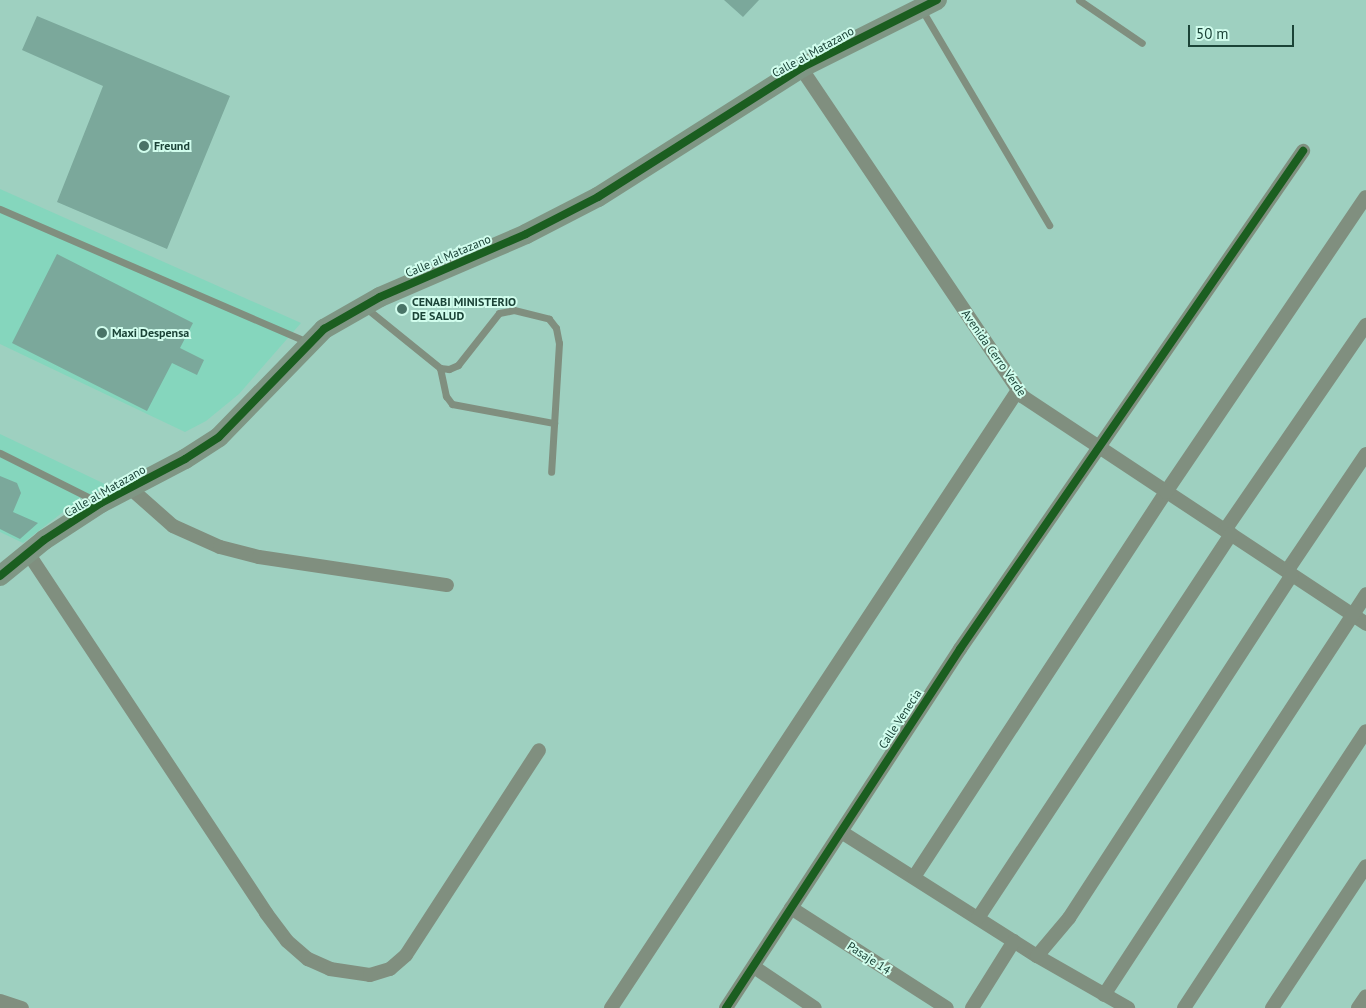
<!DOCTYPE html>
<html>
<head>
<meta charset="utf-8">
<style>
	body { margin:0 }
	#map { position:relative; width:1366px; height:1008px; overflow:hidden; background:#9ed0c0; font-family:"PT Sans",sans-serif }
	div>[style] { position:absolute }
	.built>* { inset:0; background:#85d6bd }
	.building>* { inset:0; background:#7ba89b }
	.lane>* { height:7px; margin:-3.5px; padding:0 3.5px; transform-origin:3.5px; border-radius:3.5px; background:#808f7f }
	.street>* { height:14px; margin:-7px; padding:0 7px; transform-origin:7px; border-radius:7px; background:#808f7f }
	.secondary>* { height:20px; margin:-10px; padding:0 10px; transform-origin:10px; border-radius:10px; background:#7f9684 }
	.cycleway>* { height:8px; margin:-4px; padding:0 4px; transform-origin:4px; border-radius:4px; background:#1b5e20 }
	.dots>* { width:14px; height:14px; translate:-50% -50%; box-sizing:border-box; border:2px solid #d1fded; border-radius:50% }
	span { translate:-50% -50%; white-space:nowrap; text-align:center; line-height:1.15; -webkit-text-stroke:4px #d1fded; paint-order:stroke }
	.street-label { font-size:12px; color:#1b4337 }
	.poi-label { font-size:12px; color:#1b4337; font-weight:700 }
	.left { translate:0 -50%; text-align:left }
	.scale { position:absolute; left:1188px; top:25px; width:106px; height:22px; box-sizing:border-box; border:2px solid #1b4337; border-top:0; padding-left:6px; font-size:15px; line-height:18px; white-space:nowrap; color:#1b4337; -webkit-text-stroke:4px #d1fded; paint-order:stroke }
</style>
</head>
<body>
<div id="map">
	<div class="built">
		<i style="clip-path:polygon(0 189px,301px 323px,239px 394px,206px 421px,185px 432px,0 344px)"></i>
		<i style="clip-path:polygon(0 434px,109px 486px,80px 499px,23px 543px,0 532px)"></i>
	</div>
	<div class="building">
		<i style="clip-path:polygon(724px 0,759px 0,743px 17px)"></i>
		<i style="clip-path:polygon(37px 16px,230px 96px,167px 249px,57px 202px,103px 86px,22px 50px)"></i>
		<i style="clip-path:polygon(57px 254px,193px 323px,180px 348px,204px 360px,197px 375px,172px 363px,147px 411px,12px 343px)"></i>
		<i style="clip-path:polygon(0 476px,17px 483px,21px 493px,13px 512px,38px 523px,20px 539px,0 529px)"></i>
	</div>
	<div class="lane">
		<i style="left:1079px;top:0;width:76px;rotate:34.3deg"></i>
		<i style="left:922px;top:10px;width:250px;rotate:59.4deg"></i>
		<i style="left:0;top:209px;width:335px;rotate:23.4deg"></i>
		<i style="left:366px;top:308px;width:95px;rotate:39deg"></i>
		<i style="left:440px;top:368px;width:9px;rotate:6deg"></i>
		<i style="left:449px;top:369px;width:10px;rotate:-24deg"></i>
		<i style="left:458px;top:365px;width:66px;rotate:-51.7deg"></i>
		<i style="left:499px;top:313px;width:15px;rotate:-11deg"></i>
		<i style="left:514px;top:310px;width:36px;rotate:14deg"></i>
		<i style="left:549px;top:319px;width:11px;rotate:52deg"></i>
		<i style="left:556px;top:328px;width:15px;rotate:79deg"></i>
		<i style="left:559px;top:343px;width:129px;rotate:93.5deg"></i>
		<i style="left:440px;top:368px;width:29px;rotate:78deg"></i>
		<i style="left:446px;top:396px;width:10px;rotate:53deg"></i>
		<i style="left:452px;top:404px;width:104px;rotate:10.6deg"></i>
		<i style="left:0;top:453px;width:110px;rotate:26.6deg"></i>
	</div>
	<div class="street">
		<i style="left:801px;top:68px;width:396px;rotate:56deg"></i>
		<i style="left:1022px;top:396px;width:413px;rotate:33.5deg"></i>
		<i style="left:130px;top:488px;width:57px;rotate:41.5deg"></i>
		<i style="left:173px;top:526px;width:51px;rotate:24.1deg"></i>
		<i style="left:220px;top:547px;width:40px;rotate:14.4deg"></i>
		<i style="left:259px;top:557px;width:190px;rotate:8.5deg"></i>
		<i style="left:1225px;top:530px;width:249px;rotate:-55.5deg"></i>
		<i style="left:28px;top:553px;width:432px;rotate:56.5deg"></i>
		<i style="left:266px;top:913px;width:35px;rotate:53deg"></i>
		<i style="left:287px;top:941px;width:28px;rotate:41deg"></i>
		<i style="left:308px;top:959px;width:24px;rotate:24deg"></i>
		<i style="left:330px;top:969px;width:40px;rotate:8.5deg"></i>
		<i style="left:370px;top:975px;width:21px;rotate:-17deg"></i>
		<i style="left:390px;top:969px;width:21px;rotate:-41deg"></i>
		<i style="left:406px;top:955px;width:244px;rotate:-57deg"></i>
		<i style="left:1287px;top:571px;width:141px;rotate:-56deg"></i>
		<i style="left:843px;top:833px;width:230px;rotate:32.4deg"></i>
		<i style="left:1037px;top:956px;width:105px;rotate:29.7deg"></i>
		<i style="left:914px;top:877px;width:460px;rotate:-56.8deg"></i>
		<i style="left:1166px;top:492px;width:356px;rotate:-55.9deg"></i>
		<i style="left:791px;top:908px;width:185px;rotate:32.7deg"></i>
		<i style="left:978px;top:918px;width:460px;rotate:-56.6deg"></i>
		<i style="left:1037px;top:956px;width:50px;rotate:-49.9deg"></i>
		<i style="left:1069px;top:918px;width:409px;rotate:-57deg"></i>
		<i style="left:754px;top:967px;width:73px;rotate:33.9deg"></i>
		<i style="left:1104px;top:995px;width:479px;rotate:-56.8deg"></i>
		<i style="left:0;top:1001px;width:23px;rotate:18deg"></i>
		<i style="left:611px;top:1008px;width:740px;rotate:-56.63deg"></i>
		<i style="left:726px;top:1008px;width:429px;rotate:-56.9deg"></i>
		<i style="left:960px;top:649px;width:605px;rotate:-55.44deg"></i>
		<i style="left:972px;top:1008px;width:79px;rotate:-57.9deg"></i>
		<i style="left:1184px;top:1008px;width:331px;rotate:-56.7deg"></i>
		<i style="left:1272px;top:1008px;width:170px;rotate:-56.5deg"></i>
		<i style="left:1358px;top:1008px;width:14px;rotate:-56deg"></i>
	</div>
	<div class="secondary">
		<i style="left:0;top:576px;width:57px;rotate:-39.3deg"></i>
		<i style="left:44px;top:540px;width:68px;rotate:-33deg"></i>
		<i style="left:101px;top:503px;width:95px;rotate:-27.6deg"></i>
		<i style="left:185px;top:459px;width:40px;rotate:-32.9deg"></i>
		<i style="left:219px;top:437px;width:151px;rotate:-45.8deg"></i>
		<i style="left:324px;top:329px;width:64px;rotate:-29.7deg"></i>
		<i style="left:380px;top:297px;width:159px;rotate:-23.3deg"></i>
		<i style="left:526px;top:234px;width:81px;rotate:-27.2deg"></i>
		<i style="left:598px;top:197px;width:241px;rotate:-32.4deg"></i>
		<i style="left:801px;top:68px;width:152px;rotate:-26.6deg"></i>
	</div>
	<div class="cycleway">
		<i style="left:0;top:576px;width:57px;rotate:-39.3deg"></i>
		<i style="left:44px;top:540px;width:68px;rotate:-33deg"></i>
		<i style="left:101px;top:503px;width:95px;rotate:-27.6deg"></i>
		<i style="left:185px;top:459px;width:40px;rotate:-32.9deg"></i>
		<i style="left:219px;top:437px;width:151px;rotate:-45.8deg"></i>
		<i style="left:324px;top:329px;width:64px;rotate:-29.7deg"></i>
		<i style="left:380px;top:297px;width:159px;rotate:-23.3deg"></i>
		<i style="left:526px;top:234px;width:81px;rotate:-27.2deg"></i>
		<i style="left:598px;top:197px;width:241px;rotate:-32.4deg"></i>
		<i style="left:801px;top:68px;width:152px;rotate:-26.6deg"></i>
		<i style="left:726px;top:1008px;width:429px;rotate:-56.9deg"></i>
		<i style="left:960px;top:649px;width:605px;rotate:-55.44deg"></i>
	</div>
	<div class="dots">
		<i style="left:144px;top:146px;background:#497467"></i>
		<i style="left:402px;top:309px;background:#497467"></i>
		<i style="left:102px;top:333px;background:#497467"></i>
	</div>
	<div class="street-label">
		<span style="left:813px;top:52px;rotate:-29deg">Calle al Matazano</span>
		<span style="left:448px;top:256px;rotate:-23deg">Calle al Matazano</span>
		<span style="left:994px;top:353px;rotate:55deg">Avenida Cerro Verde</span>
		<span style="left:105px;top:491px;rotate:-30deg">Calle al Matazano</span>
		<span style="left:900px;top:719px;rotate:-57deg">Calle Venecia</span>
		<span style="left:869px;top:958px;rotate:33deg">Pasaje 14</span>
	</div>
	<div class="poi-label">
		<span class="left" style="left:154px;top:146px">Freund</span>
		<span class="left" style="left:412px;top:309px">CENABI MINISTERIO<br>DE SALUD</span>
		<span class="left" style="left:112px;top:333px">Maxi Despensa</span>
	</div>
	<div class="scale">50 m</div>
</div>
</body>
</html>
